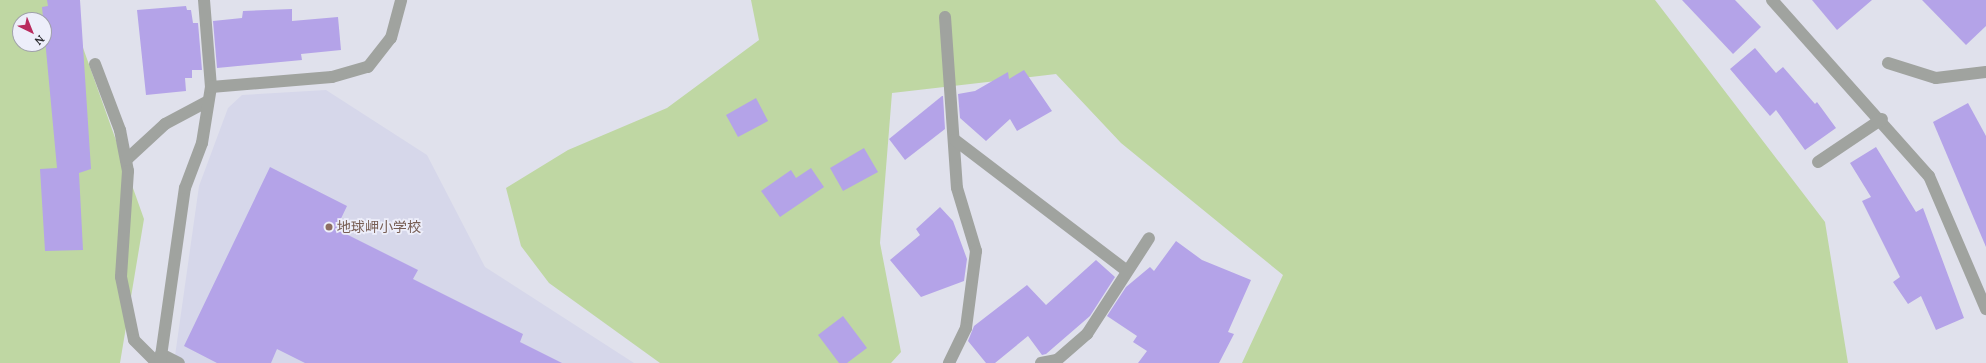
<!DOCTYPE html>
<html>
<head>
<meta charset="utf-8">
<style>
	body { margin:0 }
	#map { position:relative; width:1986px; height:363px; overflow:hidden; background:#e0e1ec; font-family:Lora,"Noto Sans JP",serif }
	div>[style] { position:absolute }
	.built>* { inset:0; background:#d6d7ea }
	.green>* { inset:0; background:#bfd7a3 }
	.building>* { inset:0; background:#b4a3e8 }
	.minor>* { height:12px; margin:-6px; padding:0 6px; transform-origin:6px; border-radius:6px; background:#a0a39f }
	.dots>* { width:11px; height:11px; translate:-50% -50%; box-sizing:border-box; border:2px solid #edeefa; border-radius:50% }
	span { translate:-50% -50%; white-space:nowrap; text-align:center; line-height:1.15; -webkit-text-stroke:3.5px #edeefa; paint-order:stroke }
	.education-label { font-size:14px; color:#785e54 }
	.left { translate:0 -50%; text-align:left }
	.north { position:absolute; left:12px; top:12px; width:40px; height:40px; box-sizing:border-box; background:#edeefa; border:1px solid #a0a1aa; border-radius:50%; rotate:137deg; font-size:11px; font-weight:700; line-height:16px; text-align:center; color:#2d2d31 }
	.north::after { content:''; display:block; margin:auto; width:14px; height:18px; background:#b92b5e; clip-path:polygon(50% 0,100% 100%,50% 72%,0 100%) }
</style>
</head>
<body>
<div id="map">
	<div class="built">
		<i style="clip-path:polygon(326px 90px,427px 155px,485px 267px,634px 363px,174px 363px,199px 186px,228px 108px,242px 95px)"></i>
	</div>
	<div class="green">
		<i style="clip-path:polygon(evenodd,0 0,66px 0,144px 219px,120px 363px,0 363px,0 0,20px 20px,44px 20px,44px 44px,20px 44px,20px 20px)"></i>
		<i style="clip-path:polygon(751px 0,1655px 0,1825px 222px,1848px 363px,1242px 363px,1283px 275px,1121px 143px,1056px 74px,892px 93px,880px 243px,901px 352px,891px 363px,660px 363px,549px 283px,521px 246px,506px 188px,568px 150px,667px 108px,759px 40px)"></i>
	</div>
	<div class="building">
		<i style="clip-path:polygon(47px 0,80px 0,91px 169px,79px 173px,83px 250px,45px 251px,40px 169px,57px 168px,42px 7px,48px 6px)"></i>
		<i style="clip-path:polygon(1682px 0,1735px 0,1761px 27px,1733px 54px)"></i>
		<i style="clip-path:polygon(1812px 0,1872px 0,1837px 30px)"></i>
		<i style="clip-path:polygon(1922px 0,1986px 0,1986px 26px,1966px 45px)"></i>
		<i style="clip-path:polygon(186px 6px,187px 10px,191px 10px,193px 23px,198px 23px,202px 70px,192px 70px,192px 78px,185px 78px,186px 91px,146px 95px,137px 10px)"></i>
		<i style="clip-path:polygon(292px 9px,292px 21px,338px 17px,341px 50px,301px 54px,302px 60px,217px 68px,213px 21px,242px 18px,243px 11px)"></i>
		<i style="clip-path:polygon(1755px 48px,1776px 73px,1783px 67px,1815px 104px,1817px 102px,1836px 128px,1805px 150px,1776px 110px,1770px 116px,1730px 69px)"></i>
		<i style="clip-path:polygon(1024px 70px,1052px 111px,1017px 131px,1010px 119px,986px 141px,960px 118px,958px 94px,975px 91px,1008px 72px,1009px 79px)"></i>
		<i style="clip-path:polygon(942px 96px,943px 96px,945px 129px,905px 160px,889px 139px)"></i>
		<i style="clip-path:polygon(756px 98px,768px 121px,738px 137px,726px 115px)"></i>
		<i style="clip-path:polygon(1968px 103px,1986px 136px,1986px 247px,1933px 122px)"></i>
		<i style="clip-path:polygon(1876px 147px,1916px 212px,1923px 208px,1964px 318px,1936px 330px,1921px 296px,1908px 304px,1893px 282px,1900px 277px,1862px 201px,1871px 197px,1850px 163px)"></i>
		<i style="clip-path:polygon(864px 148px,878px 172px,843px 191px,830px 168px)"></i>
		<i style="clip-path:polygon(270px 167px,347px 206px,336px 229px,418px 270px,413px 279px,523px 334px,520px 342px,562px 363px,305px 363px,277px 349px,271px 363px,217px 363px,184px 346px)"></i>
		<i style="clip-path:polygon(811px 168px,824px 187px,780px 217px,761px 191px,791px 170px,796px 178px)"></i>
		<i style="clip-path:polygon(940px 207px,953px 221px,967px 259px,964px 281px,921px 297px,890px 260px,920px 235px,916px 229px)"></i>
		<i style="clip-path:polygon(1176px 241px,1202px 260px,1251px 280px,1228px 332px,1234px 334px,1219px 363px,1138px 363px,1147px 351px,1133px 342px,1137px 336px,1107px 316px,1126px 287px,1150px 267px,1154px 271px)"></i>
		<i style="clip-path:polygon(1096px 260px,1115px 277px,1090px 316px,1046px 354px,1042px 355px,1028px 336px,995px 363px,986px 363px,968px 341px,974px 326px,1027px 285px,1046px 305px)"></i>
		<i style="clip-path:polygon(843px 316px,867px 348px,847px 363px,839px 363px,818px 335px)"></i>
	</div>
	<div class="minor">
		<i style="left:204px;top:0;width:87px;rotate:85.4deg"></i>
		<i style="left:1772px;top:0;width:236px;rotate:48.3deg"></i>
		<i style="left:1929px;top:176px;width:145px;rotate:66.8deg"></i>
		<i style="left:945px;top:17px;width:171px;rotate:86deg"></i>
		<i style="left:957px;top:188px;width:66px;rotate:73.2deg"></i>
		<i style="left:976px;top:251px;width:78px;rotate:97.4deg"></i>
		<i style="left:966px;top:328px;width:39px;rotate:116deg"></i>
		<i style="left:1888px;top:63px;width:50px;rotate:17.4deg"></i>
		<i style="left:1936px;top:78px;width:50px;rotate:-6.8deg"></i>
		<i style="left:95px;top:64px;width:71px;rotate:69.3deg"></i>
		<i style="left:120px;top:130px;width:42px;rotate:79deg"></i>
		<i style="left:128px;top:171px;width:106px;rotate:93.8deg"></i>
		<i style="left:121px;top:277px;width:64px;rotate:78.3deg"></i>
		<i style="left:134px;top:340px;width:33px;rotate:45deg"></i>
		<i style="left:955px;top:140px;width:216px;rotate:37.3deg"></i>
		<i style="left:126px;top:160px;width:53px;rotate:-42.7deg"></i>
		<i style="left:165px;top:124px;width:49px;rotate:-28.1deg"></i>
		<i style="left:1818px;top:162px;width:77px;rotate:-33.9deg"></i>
		<i style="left:161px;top:354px;width:20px;rotate:27deg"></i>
		<i style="left:160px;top:363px;width:177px;rotate:-81.9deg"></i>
		<i style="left:185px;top:188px;width:48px;rotate:-69.3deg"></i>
		<i style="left:202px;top:143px;width:57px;rotate:-80.9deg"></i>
		<i style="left:211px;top:87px;width:121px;rotate:-4.7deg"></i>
		<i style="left:332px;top:77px;width:37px;rotate:-16deg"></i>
		<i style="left:368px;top:67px;width:37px;rotate:-52deg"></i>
		<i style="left:391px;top:38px;width:39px;rotate:-75deg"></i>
		<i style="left:1041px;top:363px;width:16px;rotate:-11deg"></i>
		<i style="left:1057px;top:360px;width:40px;rotate:-41deg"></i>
		<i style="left:1087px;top:334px;width:114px;rotate:-57.1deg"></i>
	</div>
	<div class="dots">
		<i style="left:329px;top:227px;background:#8d6e63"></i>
	</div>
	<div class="education-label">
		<span class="left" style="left:337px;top:227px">地球岬小学校</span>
	</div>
	<div class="north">N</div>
</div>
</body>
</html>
